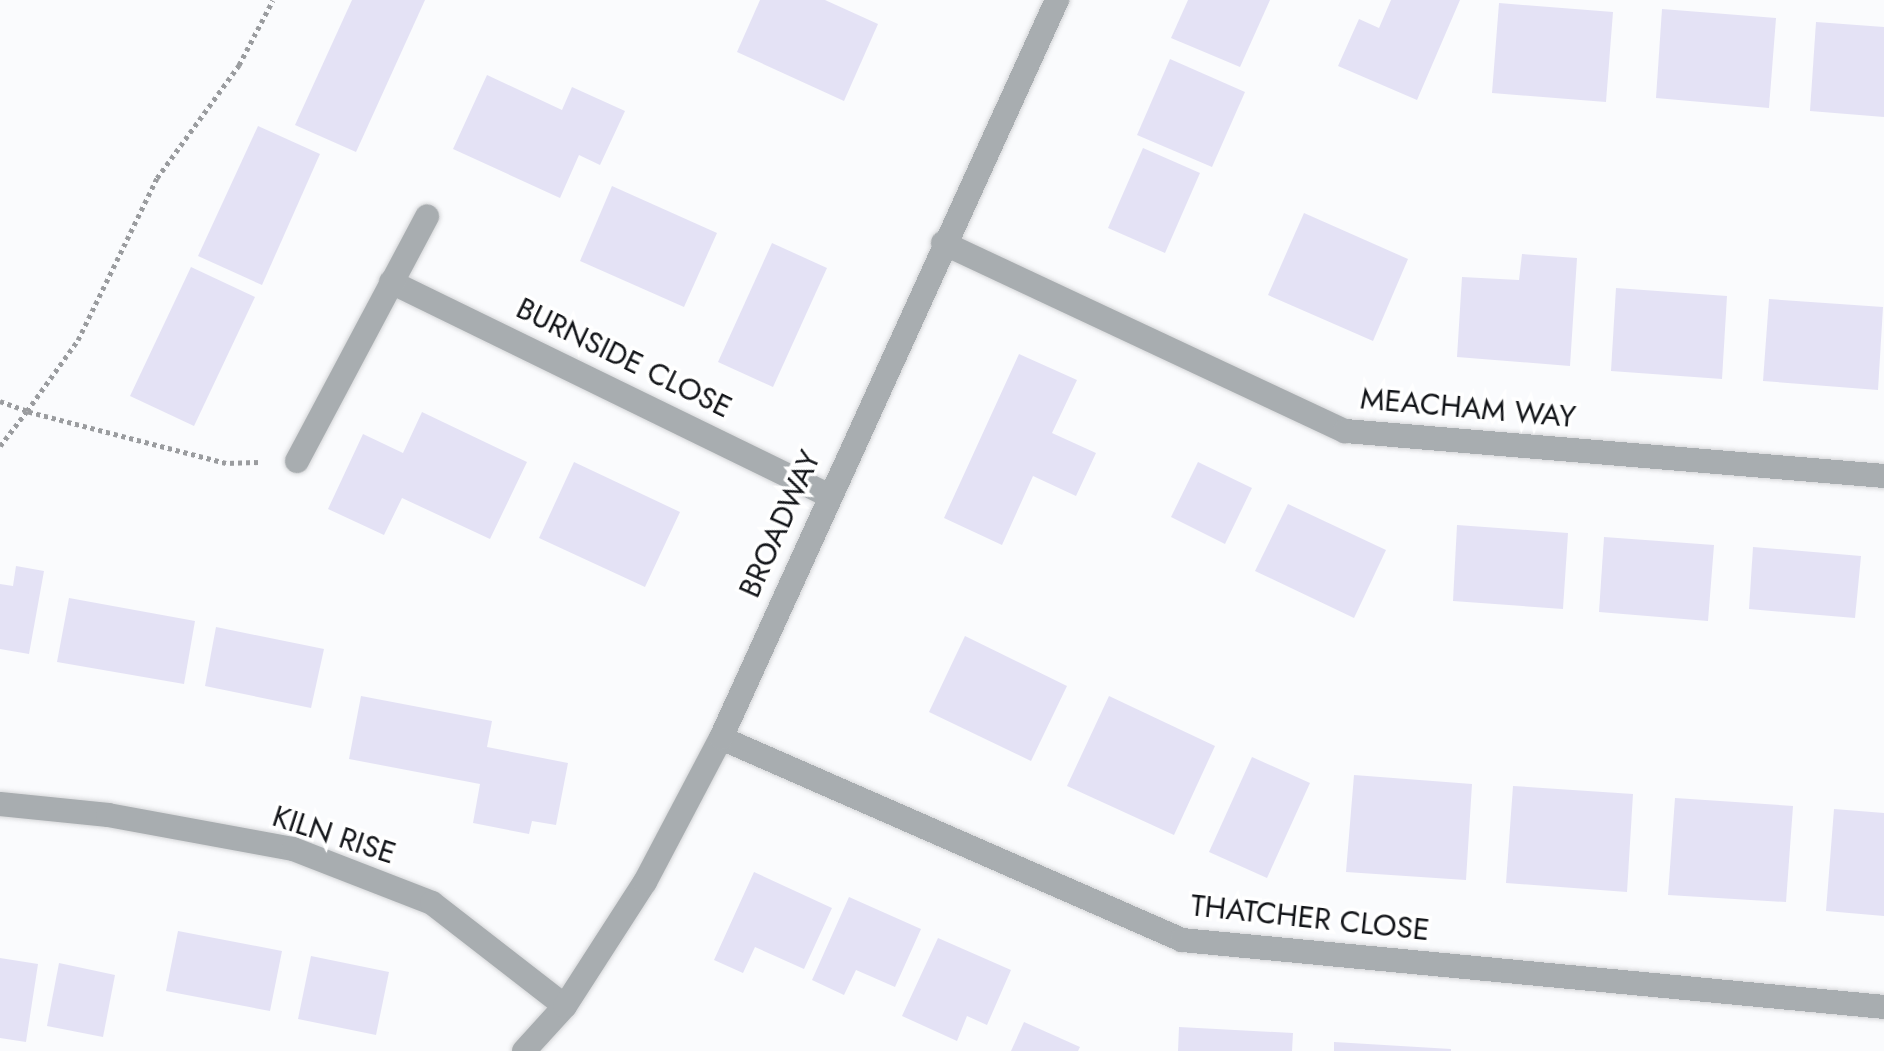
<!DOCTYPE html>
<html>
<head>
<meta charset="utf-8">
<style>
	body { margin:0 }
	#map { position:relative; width:1884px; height:1051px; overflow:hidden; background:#fafbfd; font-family:Jost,sans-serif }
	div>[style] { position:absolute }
	.building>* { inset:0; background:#e4e2f5 }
	.path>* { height:5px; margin-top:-2.5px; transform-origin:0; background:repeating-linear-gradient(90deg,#9a9c9f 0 4px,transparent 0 8px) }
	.roads { filter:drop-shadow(0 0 2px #d5d6d8) drop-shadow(0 0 2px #d5d6d8) }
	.minor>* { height:24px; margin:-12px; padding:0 12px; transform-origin:12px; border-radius:12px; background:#a8adb0 }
	.tertiary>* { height:24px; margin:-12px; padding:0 12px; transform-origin:12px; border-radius:12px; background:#a8adb0 }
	span { translate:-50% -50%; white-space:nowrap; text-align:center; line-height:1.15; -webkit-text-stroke:7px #fff; paint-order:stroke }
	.street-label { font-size:30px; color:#121418 }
</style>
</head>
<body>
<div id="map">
	<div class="building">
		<i style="clip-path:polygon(352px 0,425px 0,356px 152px,295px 125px)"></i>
		<i style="clip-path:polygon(760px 0,825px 0,878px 24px,844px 101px,737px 52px)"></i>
		<i style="clip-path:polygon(1188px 0,1270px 0,1240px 67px,1171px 38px)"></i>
		<i style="clip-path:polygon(1391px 0,1460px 0,1417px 100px,1338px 66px,1359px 19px,1379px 28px)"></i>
		<i style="clip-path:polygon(1499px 3px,1613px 12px,1606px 102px,1492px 93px)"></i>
		<i style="clip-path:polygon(1662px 9px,1776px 18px,1769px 108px,1656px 98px)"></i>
		<i style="clip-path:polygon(1816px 22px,1884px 27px,1884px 117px,1810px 111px)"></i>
		<i style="clip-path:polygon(1170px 59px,1245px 92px,1212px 167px,1137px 135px)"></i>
		<i style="clip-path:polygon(487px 75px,562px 110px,572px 87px,625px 111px,600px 165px,579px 155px,560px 198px,453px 149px)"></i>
		<i style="clip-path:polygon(258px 126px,320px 154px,262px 285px,198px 256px)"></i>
		<i style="clip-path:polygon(1143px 148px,1200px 173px,1165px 253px,1108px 228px)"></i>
		<i style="clip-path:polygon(612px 186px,717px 233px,684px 307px,580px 261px)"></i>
		<i style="clip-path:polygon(1304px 213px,1408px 259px,1373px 341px,1268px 295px)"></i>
		<i style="clip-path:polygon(772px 243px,827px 268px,773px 387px,718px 362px)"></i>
		<i style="clip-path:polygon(1522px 254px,1577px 258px,1570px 366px,1457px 357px,1462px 277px,1519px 280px)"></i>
		<i style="clip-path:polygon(191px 267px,255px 297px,194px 426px,130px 396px)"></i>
		<i style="clip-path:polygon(1616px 288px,1727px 296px,1722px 379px,1611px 371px)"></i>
		<i style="clip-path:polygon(1769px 299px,1883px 307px,1878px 390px,1763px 381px)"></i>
		<i style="clip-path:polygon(1019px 354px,1077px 380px,1052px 433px,1096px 453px,1076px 496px,1033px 476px,1002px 545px,944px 518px)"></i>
		<i style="clip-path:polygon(422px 412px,527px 462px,490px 539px,402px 498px,384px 535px,328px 509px,363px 434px,403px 453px)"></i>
		<i style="clip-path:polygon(574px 462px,680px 512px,645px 587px,539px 538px)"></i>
		<i style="clip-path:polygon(1198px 462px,1252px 488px,1225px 544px,1171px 517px)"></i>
		<i style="clip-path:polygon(1288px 504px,1386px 550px,1354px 618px,1255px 571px)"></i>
		<i style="clip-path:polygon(1457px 525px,1568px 533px,1563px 609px,1453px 601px)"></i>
		<i style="clip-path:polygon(1604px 537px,1714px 545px,1708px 621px,1599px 612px)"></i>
		<i style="clip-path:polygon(1753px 547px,1861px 556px,1855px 618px,1749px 609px)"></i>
		<i style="clip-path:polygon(16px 566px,44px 571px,29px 654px,0 649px,0 584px,13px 586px)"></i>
		<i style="clip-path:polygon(69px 598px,195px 621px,184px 684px,57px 662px)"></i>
		<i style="clip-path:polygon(216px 627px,324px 649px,311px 708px,205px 686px)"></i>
		<i style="clip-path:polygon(965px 636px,1067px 686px,1031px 761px,929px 712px)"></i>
		<i style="clip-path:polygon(361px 696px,492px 721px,487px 747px,568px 763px,556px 825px,532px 821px,529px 834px,473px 823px,480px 784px,349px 759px)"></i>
		<i style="clip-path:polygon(1109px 696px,1215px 746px,1174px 835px,1067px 786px)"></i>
		<i style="clip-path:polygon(1252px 757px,1310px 783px,1267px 878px,1209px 852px)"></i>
		<i style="clip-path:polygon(1354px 775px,1472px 784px,1466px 880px,1346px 872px)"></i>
		<i style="clip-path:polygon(1513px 786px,1633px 794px,1627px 892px,1506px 883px)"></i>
		<i style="clip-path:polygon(1675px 798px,1793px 806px,1786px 902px,1668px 895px)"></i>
		<i style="clip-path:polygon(1834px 809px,1884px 813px,1884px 916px,1826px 911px)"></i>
		<i style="clip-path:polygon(754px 872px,832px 908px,804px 969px,755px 947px,743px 973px,714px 960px)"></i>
		<i style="clip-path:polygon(849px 897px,921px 929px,895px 987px,856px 970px,844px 995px,812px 980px)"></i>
		<i style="clip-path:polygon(178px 931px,282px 951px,270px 1011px,166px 991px)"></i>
		<i style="clip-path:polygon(938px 938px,1011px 970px,987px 1025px,967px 1016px,957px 1041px,902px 1016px)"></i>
		<i style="clip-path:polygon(311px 956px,389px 972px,376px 1035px,298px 1019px)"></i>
		<i style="clip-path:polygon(0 958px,38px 964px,26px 1042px,0 1038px)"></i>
		<i style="clip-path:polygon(59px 963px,115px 975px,103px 1037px,47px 1026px)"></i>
		<i style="clip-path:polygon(1024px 1022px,1080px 1047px,1078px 1051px,1011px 1051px)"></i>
		<i style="clip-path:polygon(1179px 1027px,1293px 1033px,1292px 1051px,1178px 1051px)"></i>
		<i style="clip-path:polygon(1334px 1042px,1451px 1049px,1451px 1051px,1334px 1051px)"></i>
	</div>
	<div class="path">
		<i style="left:0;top:401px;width:29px;rotate:20deg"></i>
		<i style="left:27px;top:411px;width:44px;rotate:127.6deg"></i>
		<i style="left:258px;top:462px;width:32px;rotate:178deg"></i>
		<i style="left:226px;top:463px;width:206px;rotate:-165.4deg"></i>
		<i style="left:27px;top:411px;width:87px;rotate:-54.3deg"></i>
		<i style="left:78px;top:340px;width:180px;rotate:-64deg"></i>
		<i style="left:157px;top:178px;width:140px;rotate:-54deg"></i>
		<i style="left:239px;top:65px;width:73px;rotate:-62.4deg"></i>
	</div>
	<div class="roads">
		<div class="minor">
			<i style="left:943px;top:243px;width:444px;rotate:25.1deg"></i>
			<i style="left:1345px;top:431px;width:541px;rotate:4.77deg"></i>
			<i style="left:391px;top:282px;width:485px;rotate:26deg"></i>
			<i style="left:297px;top:461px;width:277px;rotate:-62deg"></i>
			<i style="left:721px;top:738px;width:503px;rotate:23.66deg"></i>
			<i style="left:1182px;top:940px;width:705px;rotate:5.45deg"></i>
			<i style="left:0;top:804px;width:109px;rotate:5.8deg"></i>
			<i style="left:108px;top:815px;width:188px;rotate:10.4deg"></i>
			<i style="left:293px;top:849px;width:149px;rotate:21.2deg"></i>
			<i style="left:432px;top:903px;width:168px;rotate:37.8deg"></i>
		</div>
		<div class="tertiary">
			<i style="left:524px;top:1051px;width:61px;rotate:-47.7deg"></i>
			<i style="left:565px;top:1006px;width:148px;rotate:-57.2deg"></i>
			<i style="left:645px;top:882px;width:163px;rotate:-62.2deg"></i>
			<i style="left:721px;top:738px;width:811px;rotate:-65.52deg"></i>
		</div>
	</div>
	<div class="street-label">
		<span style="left:624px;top:358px;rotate:26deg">BURNSIDE CLOSE</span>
		<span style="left:1468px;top:408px;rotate:5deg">MEACHAM WAY</span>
		<span style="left:780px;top:524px;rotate:-66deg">BROADWAY</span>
		<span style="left:334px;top:835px;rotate:18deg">KILN RISE</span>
		<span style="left:1310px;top:918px;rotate:6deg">THATCHER CLOSE</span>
	</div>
</div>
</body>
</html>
